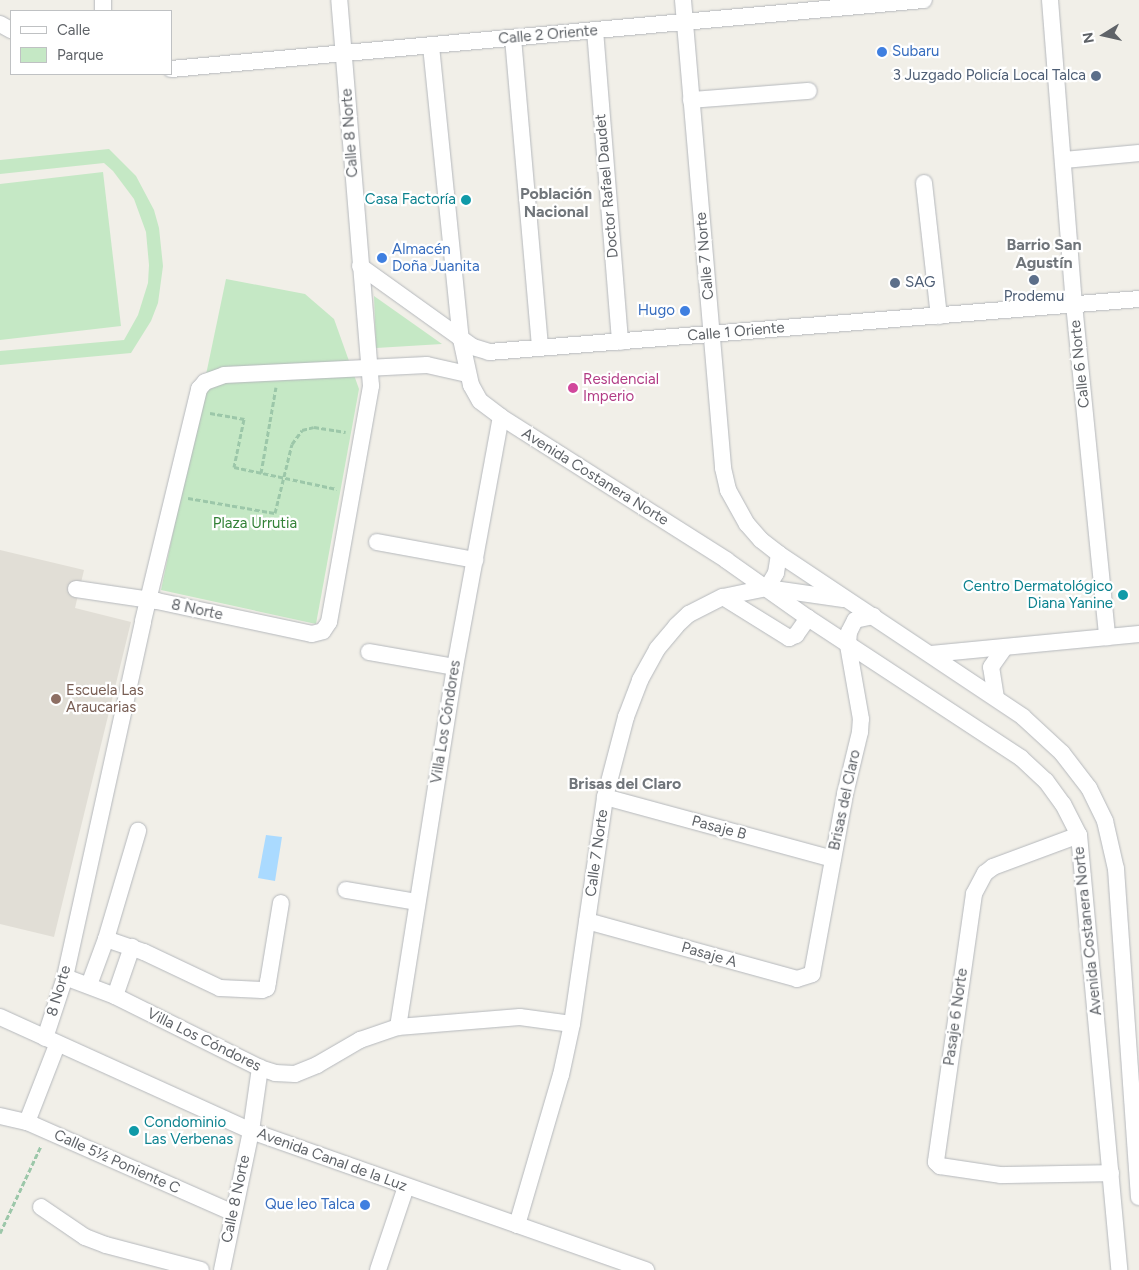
<!DOCTYPE html>
<html>
<head>
<meta charset="utf-8">
<style>
	body { margin:0 }
	#map { position:relative; width:1139px; height:1270px; overflow:hidden; background:#f1efe8; font-family:Figtree,sans-serif }
	div>[style] { position:absolute }
	.education>* { inset:0; background:#e1ded6 }
	.green>* { inset:0; background:#c5e8c5 }
	.water>* { inset:0; background:#aadaff }
	.path>* { height:3px; margin-top:-1.5px; transform-origin:0; background:repeating-linear-gradient(90deg,#9cc7a9 0 5px,transparent 0 7.5px) }
	.roads { filter:drop-shadow(0 0 1px #b5b8bc) drop-shadow(0 0 1px #b5b8bc) }
	.minor>* { height:16px; margin:-8px; padding:0 8px; transform-origin:8px; border-radius:8px; background:#fff }
	.dots>* { width:14px; height:14px; translate:-50% -50%; box-sizing:border-box; border:2px solid #fff; border-radius:50% }
	span { translate:-50% -50%; white-space:nowrap; text-align:center; line-height:1.15; -webkit-text-stroke:4.5px #fff; paint-order:stroke }
	.street-label { font-size:15px; color:#5f6368 }
	.shop-label { font-size:15px; color:#366cbe }
	.left { translate:0 -50%; text-align:left }
	.right { translate:-100% -50%; text-align:right }
	.service-label { font-size:15px; color:#4e5e75 }
	.culture-label { font-size:15px; color:#0d838f }
	.hotel-label { font-size:15px; color:#b23c85 }
	.park-label { font-size:15px; color:#348238 }
	.education-label { font-size:15px; color:#785e54 }
	.neighbourhood-label { font-size:16px; color:#70757a; font-weight:700 }
	.legend { position:absolute; left:10px; top:10px; width:162px; height:65px; box-sizing:border-box; background:#fff; border:1px solid #bfc1c3; margin:0; padding:6px 9px; list-style:none; font-size:15px; color:#5f6368 }
	.legend li { display:flex; align-items:center; gap:10px; height:25px }
	.legend b { width:25px; border:1px solid #bfc1c3 }
	.north { position:absolute; left:1079px; top:10px; width:50px; height:50px; -webkit-text-stroke:4px #fff; paint-order:stroke; rotate:260deg; font-size:14px; font-weight:700; line-height:20px; text-align:center; color:#5f6368 }
	.north::after { content:''; display:block; margin:auto; width:18px; height:22px; background:#5f6368; clip-path:polygon(50% 0,100% 100%,50% 72%,0 100%) }
</style>
</head>
<body>
<div id="map">
	<div class="education">
		<i style="clip-path:polygon(0 550px,84px 570px,75px 608px,131px 622px,54px 937px,0 924px)"></i>
	</div>
	<div class="green">
		<i style="clip-path:polygon(109px 149px,136px 176px,154px 210px,159px 228px,163px 266px,158px 303px,151px 321px,131px 353px,0 365px,0 351px,124px 340px,138px 315px,148px 283px,149px 265px,146px 232px,134px 199px,113px 171px,104px 163px,0 174px,0 160px)"></i>
		<i style="clip-path:polygon(103px 172px,121px 326px,0 340px,0 184px)"></i>
		<i style="clip-path:polygon(226px 279px,305px 294px,334px 319px,359px 389px,316px 624px,161px 590px)"></i>
		<i style="clip-path:polygon(374px 296px,442px 344px,376px 348px)"></i>
	</div>
	<div class="water">
		<i style="clip-path:polygon(266px 835px,282px 837px,275px 881px,258px 878px)"></i>
	</div>
	<div class="path">
		<i style="left:210px;top:413px;width:35px;rotate:10deg"></i>
		<i style="left:244px;top:419px;width:49px;rotate:101.8deg"></i>
		<i style="left:234px;top:467px;width:105px;rotate:12.1deg"></i>
		<i style="left:261px;top:473px;width:87px;rotate:-80.1deg"></i>
		<i style="left:188px;top:498px;width:88px;rotate:9.8deg"></i>
		<i style="left:275px;top:513px;width:71px;rotate:-76.2deg"></i>
		<i style="left:292px;top:444px;width:17px;rotate:-54deg"></i>
		<i style="left:302px;top:430px;width:12px;rotate:-14deg"></i>
		<i style="left:314px;top:427px;width:32px;rotate:9deg"></i>
		<i style="left:0;top:1233px;width:96px;rotate:-64.8deg"></i>
	</div>
	<div class="roads">
		<div class="minor">
			<i style="left:683px;top:0;width:470px;rotate:85.1deg"></i>
			<i style="left:723px;top:468px;width:23px;rotate:77deg"></i>
			<i style="left:728px;top:490px;width:39px;rotate:61deg"></i>
			<i style="left:747px;top:524px;width:21px;rotate:49deg"></i>
			<i style="left:761px;top:540px;width:23px;rotate:38deg"></i>
			<i style="left:779px;top:554px;width:293px;rotate:33.7deg"></i>
			<i style="left:1023px;top:717px;width:53px;rotate:42.7deg"></i>
			<i style="left:1062px;top:753px;width:44px;rotate:52.4deg"></i>
			<i style="left:1089px;top:788px;width:37px;rotate:64deg"></i>
			<i style="left:1105px;top:821px;width:49px;rotate:77.1deg"></i>
			<i style="left:1116px;top:869px;width:329px;rotate:86deg"></i>
			<i style="left:1050px;top:0;width:305px;rotate:85.5deg"></i>
			<i style="left:1074px;top:304px;width:335px;rotate:84.3deg"></i>
			<i style="left:103px;top:11px;width:11px;rotate:-90deg"></i>
			<i style="left:0;top:24px;width:13px;rotate:29deg"></i>
			<i style="left:595px;top:30px;width:313px;rotate:85.4deg"></i>
			<i style="left:513px;top:38px;width:311px;rotate:85deg"></i>
			<i style="left:431px;top:46px;width:295px;rotate:84.2deg"></i>
			<i style="left:461px;top:339px;width:47px;rotate:77.7deg"></i>
			<i style="left:471px;top:385px;width:18px;rotate:61deg"></i>
			<i style="left:480px;top:401px;width:26px;rotate:37deg"></i>
			<i style="left:501px;top:417px;width:267px;rotate:32.4deg"></i>
			<i style="left:726px;top:560px;width:100px;rotate:35.3deg"></i>
			<i style="left:808px;top:618px;width:255px;rotate:33.3deg"></i>
			<i style="left:1021px;top:758px;width:34px;rotate:43deg"></i>
			<i style="left:1046px;top:781px;width:29px;rotate:54deg"></i>
			<i style="left:1063px;top:804px;width:35px;rotate:63deg"></i>
			<i style="left:1079px;top:835px;width:437px;rotate:84.7deg"></i>
			<i style="left:171px;top:69px;width:756px;rotate:-5.24deg"></i>
			<i style="left:691px;top:100px;width:118px;rotate:-4.4deg"></i>
			<i style="left:1064px;top:160px;width:75px;rotate:-5.3deg"></i>
			<i style="left:924px;top:183px;width:134px;rotate:83.6deg"></i>
			<i style="left:360px;top:266px;width:139px;rotate:35.6deg"></i>
			<i style="left:473px;top:347px;width:17px;rotate:17deg"></i>
			<i style="left:489px;top:352px;width:652px;rotate:-4.66deg"></i>
			<i style="left:377px;top:542px;width:100px;rotate:10.4deg"></i>
			<i style="left:767px;top:588px;width:17px;rotate:-59deg"></i>
			<i style="left:776px;top:573px;width:19px;rotate:-81deg"></i>
			<i style="left:76px;top:589px;width:82px;rotate:8.4deg"></i>
			<i style="left:157px;top:601px;width:158px;rotate:12deg"></i>
			<i style="left:312px;top:634px;width:11px;rotate:-15deg"></i>
			<i style="left:323px;top:631px;width:11px;rotate:-56deg"></i>
			<i style="left:329px;top:622px;width:240px;rotate:-79.9deg"></i>
			<i style="left:371px;top:386px;width:387px;rotate:-94.7deg"></i>
			<i style="left:723px;top:597px;width:78px;rotate:31.8deg"></i>
			<i style="left:789px;top:638px;width:8px;rotate:-23deg"></i>
			<i style="left:796px;top:635px;width:21px;rotate:-55deg"></i>
			<i style="left:369px;top:652px;width:87px;rotate:9.9deg"></i>
			<i style="left:931px;top:654px;width:209px;rotate:-5.5deg"></i>
			<i style="left:996px;top:698px;width:31px;rotate:-99deg"></i>
			<i style="left:991px;top:667px;width:24px;rotate:-55deg"></i>
			<i style="left:605px;top:797px;width:236px;rotate:15.2deg"></i>
			<i style="left:1079px;top:835px;width:92px;rotate:159.6deg"></i>
			<i style="left:993px;top:867px;width:10px;rotate:143deg"></i>
			<i style="left:985px;top:873px;width:24px;rotate:118deg"></i>
			<i style="left:974px;top:894px;width:271px;rotate:98.1deg"></i>
			<i style="left:936px;top:1162px;width:6px;rotate:45deg"></i>
			<i style="left:940px;top:1166px;width:62px;rotate:8.4deg"></i>
			<i style="left:1001px;top:1175px;width:110px;rotate:-1deg"></i>
			<i style="left:346px;top:890px;width:72px;rotate:9.6deg"></i>
			<i style="left:587px;top:921px;width:218px;rotate:15.4deg"></i>
			<i style="left:797px;top:979px;width:16px;rotate:-18deg"></i>
			<i style="left:812px;top:974px;width:183px;rotate:-79.6deg"></i>
			<i style="left:845px;top:794px;width:64px;rotate:-76.4deg"></i>
			<i style="left:860px;top:732px;width:13px;rotate:-86deg"></i>
			<i style="left:861px;top:719px;width:75px;rotate:-100deg"></i>
			<i style="left:848px;top:645px;width:13px;rotate:-86deg"></i>
			<i style="left:849px;top:632px;width:13px;rotate:-63deg"></i>
			<i style="left:855px;top:620px;width:19px;rotate:-12deg"></i>
			<i style="left:106px;top:939px;width:40px;rotate:18.9deg"></i>
			<i style="left:144px;top:952px;width:84px;rotate:25.3deg"></i>
			<i style="left:220px;top:988px;width:42px;rotate:2.7deg"></i>
			<i style="left:262px;top:990px;width:5px;rotate:-22deg"></i>
			<i style="left:267px;top:988px;width:6px;rotate:-81deg"></i>
			<i style="left:268px;top:982px;width:80px;rotate:-80.7deg"></i>
			<i style="left:65px;top:977px;width:53px;rotate:20.8deg"></i>
			<i style="left:115px;top:996px;width:162px;rotate:26.4deg"></i>
			<i style="left:260px;top:1068px;width:16px;rotate:18deg"></i>
			<i style="left:275px;top:1073px;width:20px;rotate:3deg"></i>
			<i style="left:295px;top:1074px;width:24px;rotate:-22deg"></i>
			<i style="left:317px;top:1065px;width:50px;rotate:-30.2deg"></i>
			<i style="left:360px;top:1040px;width:40px;rotate:-18.9deg"></i>
			<i style="left:398px;top:1027px;width:122px;rotate:-4.7deg"></i>
			<i style="left:520px;top:1017px;width:52px;rotate:7.7deg"></i>
			<i style="left:89px;top:985px;width:49px;rotate:-69.7deg"></i>
			<i style="left:106px;top:939px;width:113px;rotate:-73.5deg"></i>
			<i style="left:115px;top:996px;width:52px;rotate:-70.9deg"></i>
			<i style="left:0;top:1017px;width:276px;rotate:24.4deg"></i>
			<i style="left:251px;top:1131px;width:419px;rotate:19.4deg"></i>
			<i style="left:398px;top:1027px;width:364px;rotate:-81deg"></i>
			<i style="left:455px;top:667px;width:254px;rotate:-79.6deg"></i>
			<i style="left:45px;top:1038px;width:64px;rotate:-71.8deg"></i>
			<i style="left:65px;top:977px;width:364px;rotate:-77.6deg"></i>
			<i style="left:143px;top:621px;width:239px;rotate:-76.4deg"></i>
			<i style="left:199px;top:389px;width:9px;rotate:-49deg"></i>
			<i style="left:205px;top:382px;width:20px;rotate:-20deg"></i>
			<i style="left:224px;top:375px;width:203px;rotate:-2.8deg"></i>
			<i style="left:427px;top:365px;width:41px;rotate:12.7deg"></i>
			<i style="left:0;top:1116px;width:28px;rotate:13deg"></i>
			<i style="left:27px;top:1122px;width:225px;rotate:23.8deg"></i>
			<i style="left:27px;top:1122px;width:83px;rotate:-68.7deg"></i>
			<i style="left:41px;top:1207px;width:53px;rotate:34.3deg"></i>
			<i style="left:85px;top:1237px;width:22px;rotate:21deg"></i>
			<i style="left:106px;top:1245px;width:98px;rotate:14.7deg"></i>
			<i style="left:517px;top:1225px;width:156px;rotate:-73.7deg"></i>
			<i style="left:561px;top:1075px;width:52px;rotate:-77.8deg"></i>
			<i style="left:572px;top:1024px;width:229px;rotate:-81.7deg"></i>
			<i style="left:605px;top:797px;width:83px;rotate:-75.3deg"></i>
			<i style="left:626px;top:717px;width:40px;rotate:-69deg"></i>
			<i style="left:640px;top:680px;width:35px;rotate:-61deg"></i>
			<i style="left:657px;top:649px;width:30px;rotate:-50deg"></i>
			<i style="left:676px;top:626px;width:18px;rotate:-43deg"></i>
			<i style="left:689px;top:614px;width:38px;rotate:-27deg"></i>
			<i style="left:723px;top:597px;width:45px;rotate:-11.6deg"></i>
			<i style="left:767px;top:588px;width:77px;rotate:8.2deg"></i>
			<i style="left:222px;top:1270px;width:142px;rotate:-78.2deg"></i>
			<i style="left:251px;top:1131px;width:64px;rotate:-81.9deg"></i>
			<i style="left:378px;top:1270px;width:88px;rotate:-71.4deg"></i>
		</div>
	</div>
	<div class="dots">
		<i style="left:882px;top:52px;background:#3f7fe0"></i>
		<i style="left:1096px;top:76px;background:#5c6f8a"></i>
		<i style="left:466px;top:200px;background:#0f9aa8"></i>
		<i style="left:382px;top:258px;background:#3f7fe0"></i>
		<i style="left:1034px;top:280px;background:#5c6f8a"></i>
		<i style="left:895px;top:283px;background:#5c6f8a"></i>
		<i style="left:685px;top:311px;background:#3f7fe0"></i>
		<i style="left:573px;top:388px;background:#d1479c"></i>
		<i style="left:1123px;top:595px;background:#0f9aa8"></i>
		<i style="left:56px;top:699px;background:#8d6e63"></i>
		<i style="left:134px;top:1131px;background:#0f9aa8"></i>
		<i style="left:365px;top:1205px;background:#3f7fe0"></i>
	</div>
	<div class="street-label">
		<span style="left:548px;top:35px;rotate:-5deg">Calle 2 Oriente</span>
		<span style="left:350px;top:133px;rotate:-94deg">Calle 8 Norte</span>
		<span style="left:607px;top:186px;rotate:-95deg">Doctor Rafael Daudet</span>
		<span style="left:705px;top:256px;rotate:-95deg">Calle 7 Norte</span>
		<span style="left:736px;top:332px;rotate:-5deg">Calle 1 Oriente</span>
		<span style="left:1080px;top:364px;rotate:-96deg">Calle 6 Norte</span>
		<span style="left:595px;top:477px;rotate:32deg">Avenida Costanera Norte</span>
		<span style="left:197px;top:610px;rotate:12deg">8 Norte</span>
		<span style="left:446px;top:722px;rotate:-81deg">Villa Los Cóndores</span>
		<span style="left:845px;top:800px;rotate:-78deg">Brisas del Claro</span>
		<span style="left:719px;top:828px;rotate:15deg">Pasaje B</span>
		<span style="left:597px;top:853px;rotate:-82deg">Calle 7 Norte</span>
		<span style="left:1088px;top:931px;rotate:-96deg">Avenida Costanera Norte</span>
		<span style="left:709px;top:955px;rotate:16deg">Pasaje A</span>
		<span style="left:59px;top:991px;rotate:-74deg">8 Norte</span>
		<span style="left:956px;top:1017px;rotate:-82deg">Pasaje 6 Norte</span>
		<span style="left:204px;top:1040px;rotate:26deg">Villa Los Cóndores</span>
		<span style="left:332px;top:1160px;rotate:20deg">Avenida Canal de la Luz</span>
		<span style="left:117px;top:1162px;rotate:24deg">Calle 5½ Poniente C</span>
		<span style="left:236px;top:1199px;rotate:-78deg">Calle 8 Norte</span>
	</div>
	<div class="shop-label">
		<span class="left" style="left:892px;top:52px">Subaru</span>
		<span class="left" style="left:392px;top:258px">Almacén<br>Doña Juanita</span>
		<span class="right" style="left:675px;top:311px">Hugo</span>
		<span class="right" style="left:355px;top:1205px">Que leo Talca</span>
	</div>
	<div class="service-label">
		<span class="right" style="left:1086px;top:76px">3 Juzgado Policía Local Talca</span>
		<span class="left" style="left:905px;top:283px">SAG</span>
		<span style="left:1034px;top:297px">Prodemu</span>
	</div>
	<div class="culture-label">
		<span class="right" style="left:456px;top:200px">Casa Factoría</span>
		<span class="right" style="left:1113px;top:595px">Centro Dermatológico<br>Diana Yanine</span>
		<span class="left" style="left:144px;top:1131px">Condominio<br>Las Verbenas</span>
	</div>
	<div class="hotel-label">
		<span class="left" style="left:583px;top:388px">Residencial<br>Imperio</span>
	</div>
	<div class="park-label">
		<span style="left:255px;top:524px">Plaza Urrutia</span>
	</div>
	<div class="education-label">
		<span class="left" style="left:66px;top:699px">Escuela Las<br>Araucarias</span>
	</div>
	<div class="neighbourhood-label">
		<span style="left:556px;top:203px">Población<br>Nacional</span>
		<span style="left:1044px;top:254px">Barrio San<br>Agustín</span>
		<span style="left:625px;top:784px">Brisas del Claro</span>
	</div>
	<ul class="legend">
	<li><b style="height:6px;background:#fff"></b>Calle</li>
	<li><b style="height:14px;background:#c5e8c5"></b>Parque</li>
	</ul>
	<div class="north">N</div>
</div>
</body>
</html>
